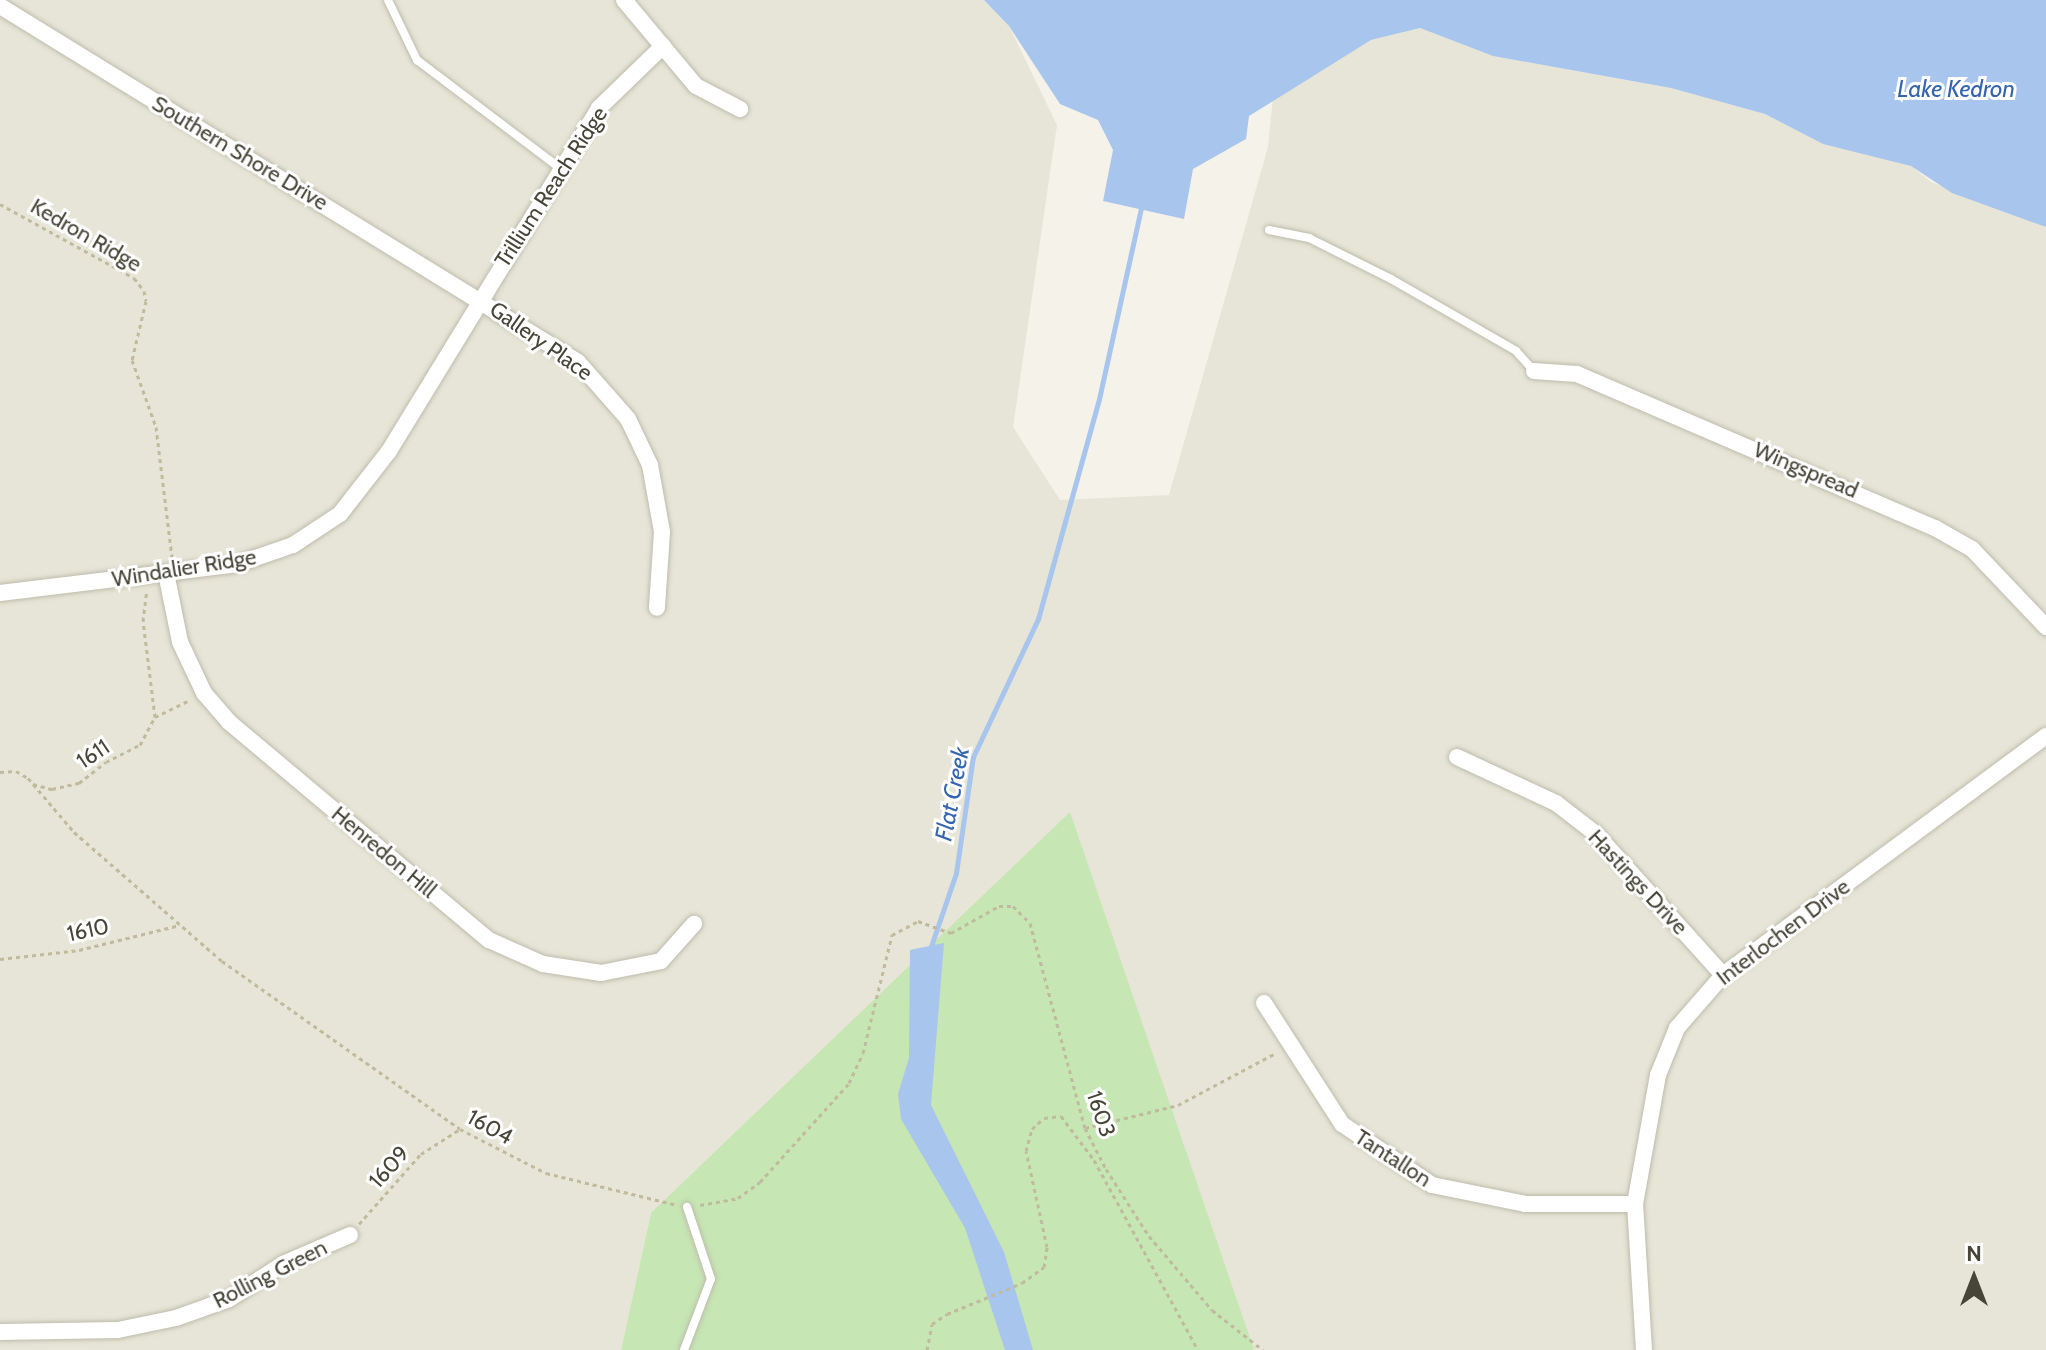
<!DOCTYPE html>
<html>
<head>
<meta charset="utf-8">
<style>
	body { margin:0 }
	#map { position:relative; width:2046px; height:1350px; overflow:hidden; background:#f4f2e9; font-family:Cabin,sans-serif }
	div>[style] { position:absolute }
	.residential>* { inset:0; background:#e7e5d7 }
	.green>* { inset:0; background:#c6e6b4 }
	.water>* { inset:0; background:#a8c5ed }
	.stream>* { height:5px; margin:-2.5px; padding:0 2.5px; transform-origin:2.5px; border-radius:2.5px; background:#a8c5ed }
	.path>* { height:3px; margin-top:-1.5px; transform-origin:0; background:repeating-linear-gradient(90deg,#c0ba9e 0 4px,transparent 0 8px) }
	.roads { filter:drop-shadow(0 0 2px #bfbcac) drop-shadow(0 0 2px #bfbcac) }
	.lane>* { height:8px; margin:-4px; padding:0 4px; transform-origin:4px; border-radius:4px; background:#fff }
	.street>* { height:16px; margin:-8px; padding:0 8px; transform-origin:8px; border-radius:8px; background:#fff }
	span { translate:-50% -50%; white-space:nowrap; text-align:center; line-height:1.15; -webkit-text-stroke:6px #fff; paint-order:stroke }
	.street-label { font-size:22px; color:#474438 }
	.water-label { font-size:24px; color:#3565af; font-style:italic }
	.north { position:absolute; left:1934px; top:1238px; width:80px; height:80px; -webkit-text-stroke:6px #fff; paint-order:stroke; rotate:0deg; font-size:22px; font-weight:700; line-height:32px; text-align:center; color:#474438 }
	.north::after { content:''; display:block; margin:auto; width:28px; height:36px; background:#474438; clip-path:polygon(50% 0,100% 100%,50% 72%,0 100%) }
</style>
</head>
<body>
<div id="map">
	<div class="residential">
		<i style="clip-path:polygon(0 0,984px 0,1009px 26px,1057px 125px,1013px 427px,1060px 500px,1169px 495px,1268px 147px,1273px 97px,1371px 40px,1420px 28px,1493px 56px,1671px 88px,1765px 114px,1823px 144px,1883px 155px,1911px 166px,1931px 182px,2046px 227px,2046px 1350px,1254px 1350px,1249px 1344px,651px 1213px,621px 1350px,0 1350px)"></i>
	</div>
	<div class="green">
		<i style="clip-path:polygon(1070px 812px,1254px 1350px,621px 1350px,651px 1213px)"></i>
	</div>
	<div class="water">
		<i style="clip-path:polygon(984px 0,2046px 0,2046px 227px,1952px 193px,1911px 166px,1823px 144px,1765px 114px,1671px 88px,1493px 56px,1420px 28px,1371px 40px,1249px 116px,1246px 139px,1193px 169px,1184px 219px,1103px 201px,1113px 150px,1098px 120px,1060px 104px,1009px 26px)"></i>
		<i style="clip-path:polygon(944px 943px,931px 1105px,1004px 1252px,1033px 1350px,1005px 1350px,965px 1228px,901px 1119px,898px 1094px,909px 1058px,910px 950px)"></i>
	</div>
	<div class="stream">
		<i style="left:929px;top:952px;width:83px;rotate:-71.1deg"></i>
		<i style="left:956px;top:873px;width:117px;rotate:-81.7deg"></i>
		<i style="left:973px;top:757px;width:153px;rotate:-64.8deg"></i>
		<i style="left:1038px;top:619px;width:228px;rotate:-74.5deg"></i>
		<i style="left:1099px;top:399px;width:201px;rotate:-77.6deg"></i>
	</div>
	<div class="path">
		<i style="left:0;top:204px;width:153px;rotate:28.9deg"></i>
		<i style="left:134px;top:278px;width:16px;rotate:52deg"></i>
		<i style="left:144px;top:291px;width:10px;rotate:79deg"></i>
		<i style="left:146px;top:301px;width:61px;rotate:103.3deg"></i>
		<i style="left:132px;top:360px;width:71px;rotate:70.3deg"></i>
		<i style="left:156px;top:427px;width:131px;rotate:83deg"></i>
		<i style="left:155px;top:717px;width:39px;rotate:-26deg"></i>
		<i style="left:0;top:772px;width:16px;rotate:-4deg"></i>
		<i style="left:16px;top:771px;width:14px;rotate:30deg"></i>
		<i style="left:28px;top:778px;width:71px;rotate:49.6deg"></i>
		<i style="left:74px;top:832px;width:196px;rotate:41.1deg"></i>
		<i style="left:222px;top:961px;width:291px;rotate:35.2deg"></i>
		<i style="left:460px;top:1129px;width:97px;rotate:27.1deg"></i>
		<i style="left:546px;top:1173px;width:135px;rotate:13.7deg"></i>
		<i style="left:33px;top:784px;width:20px;rotate:15deg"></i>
		<i style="left:52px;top:789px;width:28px;rotate:-13deg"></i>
		<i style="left:79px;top:783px;width:34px;rotate:-38deg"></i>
		<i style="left:106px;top:762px;width:38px;rotate:-27deg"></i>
		<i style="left:140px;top:745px;width:32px;rotate:-62deg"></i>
		<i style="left:155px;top:717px;width:97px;rotate:-97.1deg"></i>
		<i style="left:143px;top:621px;width:31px;rotate:-83deg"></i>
		<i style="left:0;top:959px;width:80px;rotate:-6.5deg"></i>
		<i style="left:79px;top:950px;width:104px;rotate:-13.9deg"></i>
		<i style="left:1085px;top:1128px;width:96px;rotate:-13.9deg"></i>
		<i style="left:1178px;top:1105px;width:111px;rotate:-28deg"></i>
		<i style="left:700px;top:1205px;width:39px;rotate:-10deg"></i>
		<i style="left:738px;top:1198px;width:27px;rotate:-36deg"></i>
		<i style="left:760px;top:1182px;width:133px;rotate:-48deg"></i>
		<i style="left:849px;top:1083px;width:33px;rotate:-65deg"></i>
		<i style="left:863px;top:1053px;width:122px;rotate:-76.2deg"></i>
		<i style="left:892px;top:935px;width:30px;rotate:-28deg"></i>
		<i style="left:918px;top:921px;width:35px;rotate:20deg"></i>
		<i style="left:951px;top:933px;width:55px;rotate:-29.4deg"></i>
		<i style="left:999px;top:906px;width:14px"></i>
		<i style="left:1013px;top:906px;width:24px;rotate:45deg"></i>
		<i style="left:1030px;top:923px;width:212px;rotate:75deg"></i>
		<i style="left:1085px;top:1128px;width:46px;rotate:62.9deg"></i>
		<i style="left:1106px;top:1169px;width:80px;rotate:57.3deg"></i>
		<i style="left:1149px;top:1236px;width:97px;rotate:49.6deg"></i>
		<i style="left:1212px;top:1310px;width:65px;rotate:38.1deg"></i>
		<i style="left:359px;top:1224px;width:94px;rotate:-48.5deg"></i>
		<i style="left:421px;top:1154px;width:46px;rotate:-32.7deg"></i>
		<i style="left:927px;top:1350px;width:26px;rotate:-79deg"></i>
		<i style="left:932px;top:1324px;width:18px;rotate:-34deg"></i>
		<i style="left:947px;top:1314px;width:81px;rotate:-22.5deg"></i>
		<i style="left:1022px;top:1283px;width:27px;rotate:-36deg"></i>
		<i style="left:1044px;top:1267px;width:20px;rotate:-81deg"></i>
		<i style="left:1047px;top:1247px;width:98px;rotate:-102.3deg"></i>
		<i style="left:1026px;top:1151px;width:23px;rotate:-75deg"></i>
		<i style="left:1032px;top:1129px;width:16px;rotate:-43deg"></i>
		<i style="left:1044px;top:1118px;width:17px;rotate:-7deg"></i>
		<i style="left:1061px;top:1116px;width:55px;rotate:53.1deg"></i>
		<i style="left:1094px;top:1160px;width:217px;rotate:61.3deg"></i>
	</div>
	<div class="roads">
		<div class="lane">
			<i style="left:388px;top:0;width:67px;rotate:64.2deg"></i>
			<i style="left:417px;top:60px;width:179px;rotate:37.1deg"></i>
			<i style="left:1269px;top:230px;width:41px;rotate:11.3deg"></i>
			<i style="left:1309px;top:238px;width:92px;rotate:26.6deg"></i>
			<i style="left:1391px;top:279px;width:144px;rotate:29.9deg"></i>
			<i style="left:1516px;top:351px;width:27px;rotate:48deg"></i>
			<i style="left:684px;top:1350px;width:76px;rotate:-69.2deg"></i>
			<i style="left:711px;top:1279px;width:76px;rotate:-108.4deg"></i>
		</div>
		<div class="street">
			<i style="left:624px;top:0;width:112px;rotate:50.1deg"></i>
			<i style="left:696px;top:86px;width:50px;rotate:27.6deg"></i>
			<i style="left:0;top:6px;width:679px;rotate:31.63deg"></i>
			<i style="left:578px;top:362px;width:76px;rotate:48.7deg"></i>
			<i style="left:628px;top:419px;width:51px;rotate:64.4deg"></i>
			<i style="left:650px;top:465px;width:68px;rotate:79.8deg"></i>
			<i style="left:662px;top:532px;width:76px;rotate:93.8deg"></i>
			<i style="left:1534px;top:371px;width:43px;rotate:4deg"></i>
			<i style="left:1577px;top:374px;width:390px;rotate:23.3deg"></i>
			<i style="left:1935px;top:528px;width:43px;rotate:29.6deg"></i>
			<i style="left:1972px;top:549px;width:108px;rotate:46.5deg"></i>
			<i style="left:166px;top:573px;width:70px;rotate:78.5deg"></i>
			<i style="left:180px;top:642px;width:56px;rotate:64.8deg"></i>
			<i style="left:204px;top:693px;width:38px;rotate:49deg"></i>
			<i style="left:229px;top:722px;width:339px;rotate:40deg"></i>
			<i style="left:489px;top:940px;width:59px;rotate:24deg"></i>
			<i style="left:543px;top:964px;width:59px;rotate:8.8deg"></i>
			<i style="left:601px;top:973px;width:61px;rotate:-11.3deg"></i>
			<i style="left:661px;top:961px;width:50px;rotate:-48.3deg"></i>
			<i style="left:0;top:593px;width:240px;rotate:-6.9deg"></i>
			<i style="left:238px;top:564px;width:58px;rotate:-19.1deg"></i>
			<i style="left:293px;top:545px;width:56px;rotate:-33.4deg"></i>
			<i style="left:340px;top:514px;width:80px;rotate:-52.1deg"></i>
			<i style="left:389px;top:451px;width:402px;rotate:-58.5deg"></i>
			<i style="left:599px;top:108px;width:89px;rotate:-44.1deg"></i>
			<i style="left:1457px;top:757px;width:109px;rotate:24.9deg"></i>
			<i style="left:1556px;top:803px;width:51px;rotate:37.8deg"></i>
			<i style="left:1596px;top:834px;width:190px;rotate:48deg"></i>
			<i style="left:1264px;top:1003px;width:144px;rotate:57.2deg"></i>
			<i style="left:1342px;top:1124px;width:109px;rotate:34.1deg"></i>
			<i style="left:1432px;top:1185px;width:95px;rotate:11.5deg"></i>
			<i style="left:1525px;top:1204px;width:110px"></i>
			<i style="left:0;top:1332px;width:118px;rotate:-1deg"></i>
			<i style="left:118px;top:1330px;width:59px;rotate:-11.7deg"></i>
			<i style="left:176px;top:1318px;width:56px;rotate:-19.7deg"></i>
			<i style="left:229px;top:1299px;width:64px;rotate:-32.9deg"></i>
			<i style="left:283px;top:1264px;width:73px;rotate:-23.4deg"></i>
			<i style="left:1644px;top:1350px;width:146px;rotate:-93.5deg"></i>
			<i style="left:1635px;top:1204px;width:131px;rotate:-79.9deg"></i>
			<i style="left:1658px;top:1075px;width:51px;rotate:-68deg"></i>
			<i style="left:1677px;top:1028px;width:70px;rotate:-49deg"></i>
			<i style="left:1723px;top:975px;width:402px;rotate:-36.5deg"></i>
		</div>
	</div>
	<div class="street-label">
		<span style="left:240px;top:153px;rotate:31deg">Southern Shore Drive</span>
		<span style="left:551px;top:187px;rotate:-57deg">Trillium Reach Ridge</span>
		<span style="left:86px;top:235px;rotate:30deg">Kedron Ridge</span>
		<span style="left:541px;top:341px;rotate:35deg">Gallery Place</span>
		<span style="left:1806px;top:470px;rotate:23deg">Wingspread</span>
		<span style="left:184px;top:568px;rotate:-9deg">Windalier Ridge</span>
		<span style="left:93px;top:754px;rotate:-34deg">1611</span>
		<span style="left:384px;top:852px;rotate:40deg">Henredon Hill</span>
		<span style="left:1638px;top:882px;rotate:47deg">Hastings Drive</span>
		<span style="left:88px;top:930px;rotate:-12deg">1610</span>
		<span style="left:1783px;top:932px;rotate:-37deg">Interlochen Drive</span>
		<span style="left:1101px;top:1114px;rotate:71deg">1603</span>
		<span style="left:490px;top:1127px;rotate:29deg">1604</span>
		<span style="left:1393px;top:1158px;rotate:33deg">Tantallon</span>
		<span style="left:389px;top:1167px;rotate:-48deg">1609</span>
		<span style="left:270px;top:1274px;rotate:-27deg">Rolling Green</span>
	</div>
	<div class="water-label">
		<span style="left:1956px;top:89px">Lake Kedron</span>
		<span style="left:952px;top:794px;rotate:-79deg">Flat Creek</span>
	</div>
	<div class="north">N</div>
</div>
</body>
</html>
